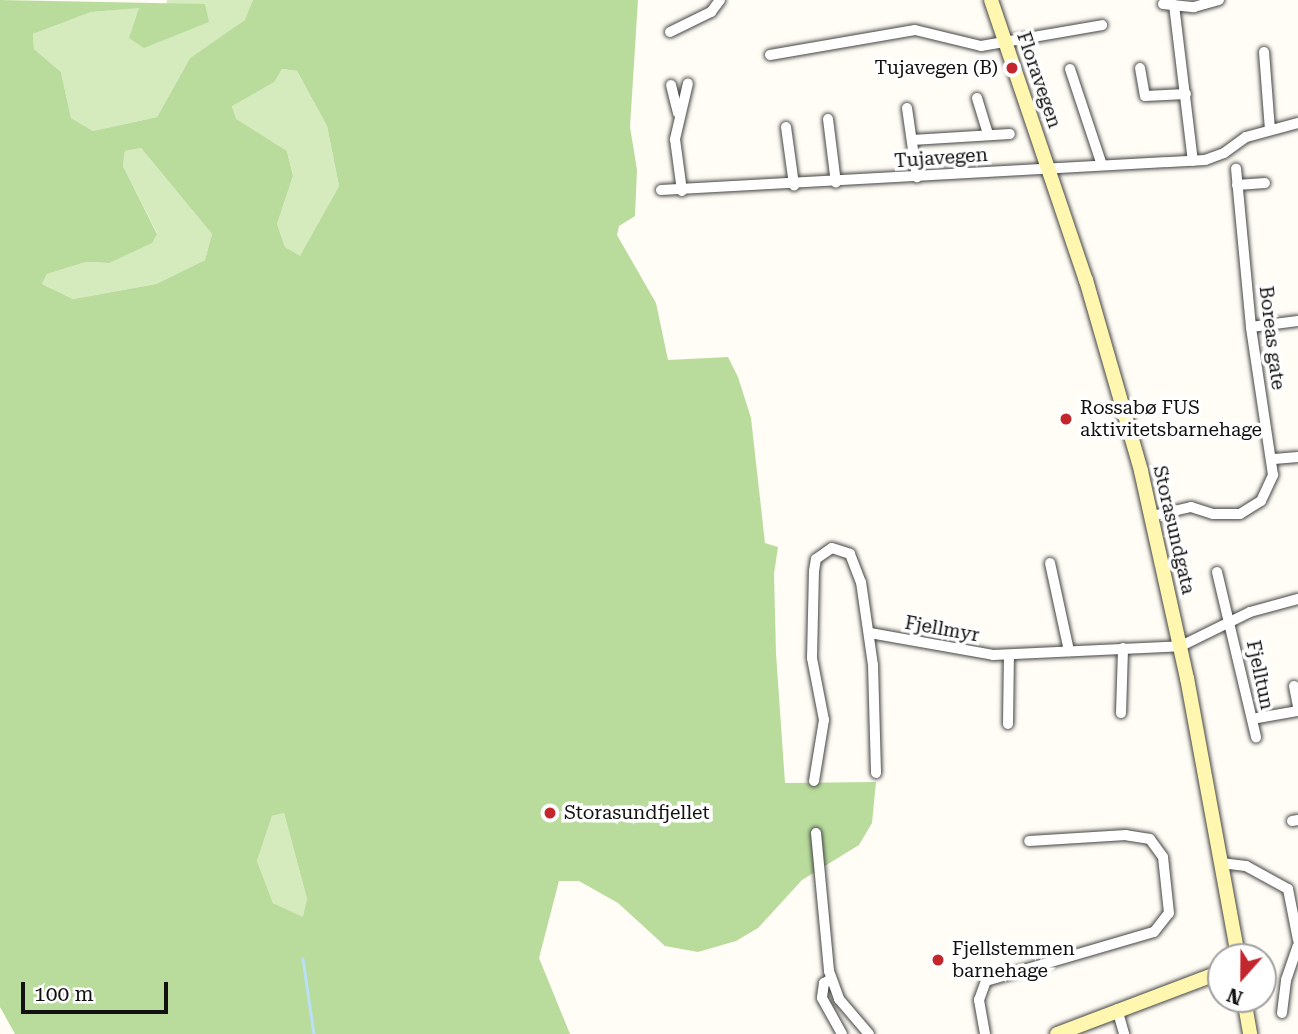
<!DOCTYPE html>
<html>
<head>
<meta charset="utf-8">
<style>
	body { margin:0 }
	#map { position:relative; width:1298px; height:1034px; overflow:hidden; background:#fffdf5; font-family:"Roboto Serif",serif }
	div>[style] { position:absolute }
	.green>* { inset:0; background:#d5ebbd }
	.forest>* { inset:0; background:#b9dc9c }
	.stream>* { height:2.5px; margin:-1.25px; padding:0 1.25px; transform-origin:1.25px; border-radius:1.25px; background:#b9e0f7 }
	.roads { filter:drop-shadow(0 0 2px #444) drop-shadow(0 0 2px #444) }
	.street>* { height:10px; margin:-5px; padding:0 5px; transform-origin:5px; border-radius:5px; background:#fff }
	.secondary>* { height:14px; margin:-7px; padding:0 7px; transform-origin:7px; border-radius:7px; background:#fff6b0 }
	.dots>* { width:19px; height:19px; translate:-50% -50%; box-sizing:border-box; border:4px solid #fff; border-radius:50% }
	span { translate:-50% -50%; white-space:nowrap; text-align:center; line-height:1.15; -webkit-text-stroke:7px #fff; paint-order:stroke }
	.poi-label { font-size:19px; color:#111 }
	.right { translate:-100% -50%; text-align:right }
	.left { translate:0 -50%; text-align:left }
	.street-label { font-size:19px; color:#111 }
	.north { position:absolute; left:1207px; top:943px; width:70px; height:70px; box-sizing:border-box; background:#fff; border:2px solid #a0a0a0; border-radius:50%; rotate:201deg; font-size:19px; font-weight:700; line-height:28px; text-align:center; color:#111 }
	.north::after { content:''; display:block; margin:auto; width:24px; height:32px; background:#c4262e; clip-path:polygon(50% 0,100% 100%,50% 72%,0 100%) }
	.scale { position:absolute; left:21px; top:982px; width:147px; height:32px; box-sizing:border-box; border:4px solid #111; border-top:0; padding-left:9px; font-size:21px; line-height:24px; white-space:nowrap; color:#111; -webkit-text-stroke:5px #fff; paint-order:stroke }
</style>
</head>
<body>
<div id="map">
	<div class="green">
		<i style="clip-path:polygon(167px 0,253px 0,246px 20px,190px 58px,157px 117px,93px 131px,71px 118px,61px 72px,34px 49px,33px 34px,91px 12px,166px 5px)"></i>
		<i style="clip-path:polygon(282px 69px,297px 71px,327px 126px,339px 186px,300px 257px,285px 247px,277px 224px,293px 176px,287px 151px,235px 119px,232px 105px,273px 82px)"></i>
		<i style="clip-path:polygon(141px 148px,212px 234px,205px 260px,156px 284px,73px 299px,42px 284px,47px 274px,86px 262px,109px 263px,157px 233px,123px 166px,125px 151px)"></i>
		<i style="clip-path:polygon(284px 813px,307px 899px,304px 918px,273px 903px,257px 861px,272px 816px)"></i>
	</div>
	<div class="forest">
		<i style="clip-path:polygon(evenodd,0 0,205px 4px,209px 22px,144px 48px,129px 38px,139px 8px,91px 12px,33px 34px,34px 49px,61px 72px,71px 118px,93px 131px,157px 117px,190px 58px,245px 20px,253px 0,638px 0,630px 127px,637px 170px,635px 216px,619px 226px,617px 235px,656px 303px,668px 360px,728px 357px,738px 377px,751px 418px,765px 543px,778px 547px,774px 574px,776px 653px,785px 783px,876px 782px,872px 823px,859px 845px,802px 880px,758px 928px,736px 941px,698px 952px,665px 946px,618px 903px,579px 881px,559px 881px,539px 958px,570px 1034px,15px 1034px,0 1007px,0 0,282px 69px,297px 71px,327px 126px,339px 186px,300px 256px,285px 247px,277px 224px,293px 176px,287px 151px,236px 119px,232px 106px,274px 82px,282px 69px,0 0,141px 148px,212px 234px,205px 260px,156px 284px,73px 299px,42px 284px,47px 274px,86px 262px,109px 263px,152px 243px,157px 234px,123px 166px,125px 151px,141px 148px,0 0,284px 813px,307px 899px,303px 917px,273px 903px,257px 861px,272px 816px,284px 813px)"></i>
	</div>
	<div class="stream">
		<i style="left:303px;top:959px;width:76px;rotate:81.7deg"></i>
	</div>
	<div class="roads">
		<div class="street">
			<i style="left:1163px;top:4px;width:31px;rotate:6deg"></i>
			<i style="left:1194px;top:7px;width:26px;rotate:-16deg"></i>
			<i style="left:1174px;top:5px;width:157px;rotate:83.1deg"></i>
			<i style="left:670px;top:32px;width:46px;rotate:-26deg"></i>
			<i style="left:711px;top:12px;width:15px;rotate:-53deg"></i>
			<i style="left:1264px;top:52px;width:78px;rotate:85.6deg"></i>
			<i style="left:770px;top:55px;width:147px;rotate:-9.8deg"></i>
			<i style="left:915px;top:30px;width:68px;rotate:13.6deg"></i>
			<i style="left:981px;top:46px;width:123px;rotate:-9.8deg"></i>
			<i style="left:1140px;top:68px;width:28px;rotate:80deg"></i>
			<i style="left:1145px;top:96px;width:41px;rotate:-2.8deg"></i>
			<i style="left:1070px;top:69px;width:101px;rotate:71.6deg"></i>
			<i style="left:671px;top:85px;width:29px;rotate:76deg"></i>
			<i style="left:977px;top:98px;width:37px;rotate:73deg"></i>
			<i style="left:907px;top:108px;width:70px;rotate:81.8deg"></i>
			<i style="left:828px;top:119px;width:64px;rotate:82.9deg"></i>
			<i style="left:786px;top:127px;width:59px;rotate:82.1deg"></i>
			<i style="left:912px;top:140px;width:98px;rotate:-3.5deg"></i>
			<i style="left:1237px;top:185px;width:28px;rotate:-4deg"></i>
			<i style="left:661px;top:190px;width:545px;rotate:-3.16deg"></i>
			<i style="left:1205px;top:160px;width:20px;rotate:-20deg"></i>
			<i style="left:1224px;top:153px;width:27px;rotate:-36deg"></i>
			<i style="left:1246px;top:137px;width:54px;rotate:-15.1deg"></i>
			<i style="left:682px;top:191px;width:52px;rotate:-97.7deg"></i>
			<i style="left:675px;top:139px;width:57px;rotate:-76.9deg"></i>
			<i style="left:1251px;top:327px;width:47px;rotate:-7.3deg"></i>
			<i style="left:1274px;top:459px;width:24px;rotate:-5deg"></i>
			<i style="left:1152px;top:516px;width:40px;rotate:-13deg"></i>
			<i style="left:1191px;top:507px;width:23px;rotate:18deg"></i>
			<i style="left:1213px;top:514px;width:27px"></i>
			<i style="left:1240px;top:514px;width:25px;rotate:-32deg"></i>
			<i style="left:1261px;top:501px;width:29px;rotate:-65deg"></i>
			<i style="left:1273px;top:475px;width:150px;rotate:-98.5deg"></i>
			<i style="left:1251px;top:327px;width:159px;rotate:-95.4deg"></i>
			<i style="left:1050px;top:563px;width:90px;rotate:77.8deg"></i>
			<i style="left:1217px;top:572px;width:170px;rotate:76.7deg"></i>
			<i style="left:870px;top:633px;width:125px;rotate:10.1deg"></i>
			<i style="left:993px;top:655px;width:188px;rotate:-2.7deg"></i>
			<i style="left:1181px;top:646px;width:77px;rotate:-26.2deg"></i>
			<i style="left:1250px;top:612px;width:50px;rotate:-15.2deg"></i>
			<i style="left:1294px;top:686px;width:20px;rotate:79deg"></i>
			<i style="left:1121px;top:713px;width:65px;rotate:-88.2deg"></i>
			<i style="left:1252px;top:719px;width:47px;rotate:-9.9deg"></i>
			<i style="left:1008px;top:724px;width:69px;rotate:-89.2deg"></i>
			<i style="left:814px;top:781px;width:62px;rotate:-80.7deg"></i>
			<i style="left:824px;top:720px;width:63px;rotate:-101deg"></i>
			<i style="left:812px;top:658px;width:87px;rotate:-88.7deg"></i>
			<i style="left:814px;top:571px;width:12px;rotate:-81deg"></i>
			<i style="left:816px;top:559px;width:19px;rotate:-35deg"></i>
			<i style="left:832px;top:548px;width:19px;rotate:18deg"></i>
			<i style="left:850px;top:554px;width:30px;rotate:69deg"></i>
			<i style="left:861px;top:582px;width:84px;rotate:81.8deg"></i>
			<i style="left:873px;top:665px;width:108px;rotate:88.4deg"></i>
			<i style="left:1292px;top:821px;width:6px;rotate:-9deg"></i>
			<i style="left:816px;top:833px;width:139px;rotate:84.6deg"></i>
			<i style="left:829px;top:971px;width:30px;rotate:70deg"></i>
			<i style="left:839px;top:999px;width:46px;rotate:49.4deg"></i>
			<i style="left:1221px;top:863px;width:25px;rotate:7deg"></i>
			<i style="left:1246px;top:866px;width:48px;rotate:28.7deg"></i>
			<i style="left:1288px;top:889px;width:52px;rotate:78.9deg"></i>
			<i style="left:831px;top:979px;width:8px;rotate:150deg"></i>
			<i style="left:824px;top:983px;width:15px;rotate:98deg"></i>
			<i style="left:822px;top:998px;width:41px;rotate:60.9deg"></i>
			<i style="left:1117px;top:1009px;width:26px;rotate:74deg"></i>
			<i style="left:1282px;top:1013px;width:33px;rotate:-83deg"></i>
			<i style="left:1286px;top:980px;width:36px;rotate:-71deg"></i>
			<i style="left:985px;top:1034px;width:35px;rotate:-100deg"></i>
			<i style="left:979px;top:1000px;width:20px;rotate:-70deg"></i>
			<i style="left:986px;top:981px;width:175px;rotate:-16.3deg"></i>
			<i style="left:1154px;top:932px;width:24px;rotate:-52deg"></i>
			<i style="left:1169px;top:913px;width:56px;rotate:-96.1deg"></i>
			<i style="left:1163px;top:857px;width:22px;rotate:-126deg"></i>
			<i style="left:1150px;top:839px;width:24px;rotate:-171deg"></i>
			<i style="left:1126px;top:835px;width:97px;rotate:176.5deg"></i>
		</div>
		<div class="secondary">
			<i style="left:991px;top:0;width:296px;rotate:71.3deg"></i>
			<i style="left:1086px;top:280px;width:199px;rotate:73.9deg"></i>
			<i style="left:1141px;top:471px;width:212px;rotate:77.5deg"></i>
			<i style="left:1187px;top:678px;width:284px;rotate:79.6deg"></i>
			<i style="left:1244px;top:999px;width:36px;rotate:80deg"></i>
			<i style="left:1057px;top:1034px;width:175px;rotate:-20.7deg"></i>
		</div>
	</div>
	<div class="dots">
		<i style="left:1012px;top:68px;background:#c4262e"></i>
		<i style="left:1066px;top:419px;background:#c4262e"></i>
		<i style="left:550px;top:813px;background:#c4262e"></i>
		<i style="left:938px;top:960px;background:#c4262e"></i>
	</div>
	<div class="poi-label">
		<span class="right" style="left:998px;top:68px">Tujavegen (B)</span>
		<span class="left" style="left:1080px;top:419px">Rossabø FUS<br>aktivitetsbarnehage</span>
		<span class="left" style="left:564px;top:813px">Storasundfjellet</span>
		<span class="left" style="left:952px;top:960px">Fjellstemmen<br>barnehage</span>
	</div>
	<div class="street-label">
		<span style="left:1039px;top:80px;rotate:71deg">Floravegen</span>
		<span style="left:941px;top:158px;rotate:-4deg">Tujavegen</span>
		<span style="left:1272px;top:338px;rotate:83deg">Boreas gate</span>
		<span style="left:1174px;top:530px;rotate:77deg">Storasundgata</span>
		<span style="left:942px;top:629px;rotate:10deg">Fjellmyr</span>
		<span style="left:1260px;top:675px;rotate:78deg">Fjelltun</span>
	</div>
	<div class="north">N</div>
	<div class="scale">100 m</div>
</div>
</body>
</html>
